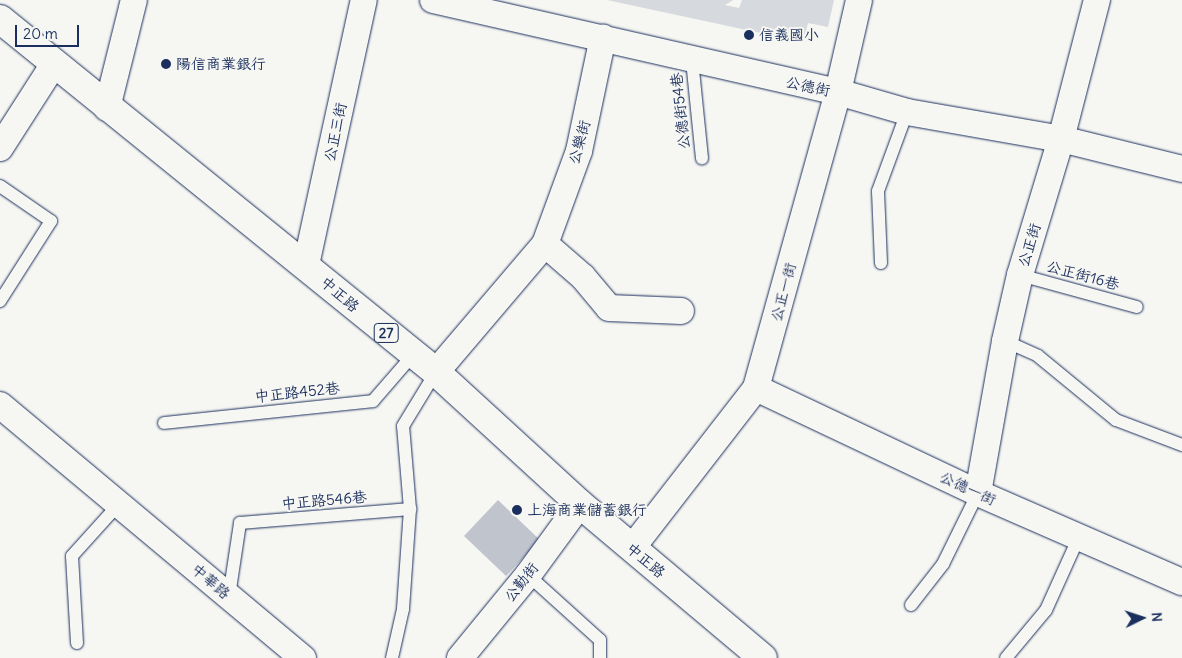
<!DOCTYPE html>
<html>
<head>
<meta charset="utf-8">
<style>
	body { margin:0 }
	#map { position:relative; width:1182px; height:658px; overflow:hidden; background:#f6f6f2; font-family:Delius,"LXGW WenKai TC",sans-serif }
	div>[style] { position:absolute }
	.green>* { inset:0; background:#d6d9dd }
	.building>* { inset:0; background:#c0c4cd }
	.roads { filter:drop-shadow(0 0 1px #1b2f5e) drop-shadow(0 0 1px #1b2f5e) }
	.lane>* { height:12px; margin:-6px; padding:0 6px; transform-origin:6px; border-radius:6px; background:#f6f6f2 }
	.street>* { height:26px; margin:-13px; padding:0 13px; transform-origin:13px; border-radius:13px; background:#f6f6f2 }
	.primary>* { height:28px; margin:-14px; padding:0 14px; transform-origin:14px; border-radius:14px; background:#f6f6f2 }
	.dots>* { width:14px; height:14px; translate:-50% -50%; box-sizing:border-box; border:2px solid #f6f6f2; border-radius:50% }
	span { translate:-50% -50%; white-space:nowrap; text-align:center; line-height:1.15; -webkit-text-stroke:4px #f6f6f2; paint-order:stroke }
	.shield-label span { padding:1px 4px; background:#f6f6f2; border:1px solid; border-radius:4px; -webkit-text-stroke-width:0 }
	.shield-label { font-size:14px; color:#1b2f5e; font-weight:700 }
	.poi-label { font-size:15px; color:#1b2f5e }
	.left { translate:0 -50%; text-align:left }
	.street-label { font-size:15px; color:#1b2f5e }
	.north { position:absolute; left:1117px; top:593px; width:50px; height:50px; -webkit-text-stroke:4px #f6f6f2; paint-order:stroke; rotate:86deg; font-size:14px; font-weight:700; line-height:20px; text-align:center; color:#1b2f5e }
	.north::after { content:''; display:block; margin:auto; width:18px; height:22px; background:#1b2f5e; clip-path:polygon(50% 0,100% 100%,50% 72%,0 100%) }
	.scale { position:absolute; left:15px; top:25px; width:64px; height:22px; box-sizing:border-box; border:2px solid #1b2f5e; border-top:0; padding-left:6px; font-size:15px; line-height:18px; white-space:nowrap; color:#1b2f5e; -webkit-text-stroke:4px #f6f6f2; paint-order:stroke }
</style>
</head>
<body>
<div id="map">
	<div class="green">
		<i style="clip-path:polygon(607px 0,733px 0,725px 5px,739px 8px,742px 0,834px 0,828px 27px,808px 23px,803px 42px)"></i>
	</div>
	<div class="building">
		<i style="clip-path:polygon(498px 500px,540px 540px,506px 576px,464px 536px)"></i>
	</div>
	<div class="roads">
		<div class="lane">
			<i style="left:692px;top:60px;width:99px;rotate:84.2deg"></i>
			<i style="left:0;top:186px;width:62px;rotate:34.5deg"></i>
			<i style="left:51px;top:221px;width:95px;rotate:122.5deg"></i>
			<i style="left:881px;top:263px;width:72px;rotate:-92.4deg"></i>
			<i style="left:878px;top:191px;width:84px;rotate:-69.8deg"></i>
			<i style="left:1020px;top:275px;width:121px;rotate:15.3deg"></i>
			<i style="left:1005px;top:341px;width:36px;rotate:24deg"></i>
			<i style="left:1038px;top:356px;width:101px;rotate:39.4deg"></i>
			<i style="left:1116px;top:420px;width:71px;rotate:20.7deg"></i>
			<i style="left:164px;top:423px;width:210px;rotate:-6deg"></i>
			<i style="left:373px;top:401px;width:60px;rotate:-49.1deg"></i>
			<i style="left:528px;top:575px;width:97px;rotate:42.1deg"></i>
			<i style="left:600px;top:640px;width:18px;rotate:90deg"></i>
			<i style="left:229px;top:596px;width:74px;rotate:-81.4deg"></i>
			<i style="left:240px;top:523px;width:171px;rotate:-4.7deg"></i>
			<i style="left:911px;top:605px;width:52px;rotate:-52deg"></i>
			<i style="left:943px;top:564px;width:79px;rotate:-63.8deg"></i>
			<i style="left:77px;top:643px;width:87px;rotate:-93.3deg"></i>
			<i style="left:72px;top:556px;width:70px;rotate:-47.9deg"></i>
			<i style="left:392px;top:658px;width:50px;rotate:-77.3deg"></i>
			<i style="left:403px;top:609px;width:100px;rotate:-86deg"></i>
			<i style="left:410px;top:509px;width:83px;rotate:-94.8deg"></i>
			<i style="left:403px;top:426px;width:63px;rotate:-58.6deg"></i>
			<i style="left:1006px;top:658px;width:62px;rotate:-50.2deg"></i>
			<i style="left:1046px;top:610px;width:80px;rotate:-65.7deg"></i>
		</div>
		<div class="street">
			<i style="left:433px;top:0;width:415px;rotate:12.8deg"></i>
			<i style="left:838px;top:92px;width:72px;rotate:16.2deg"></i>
			<i style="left:907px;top:112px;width:156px;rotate:9.9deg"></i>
			<i style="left:1061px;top:139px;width:125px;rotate:13.9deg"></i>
			<i style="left:107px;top:108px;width:111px;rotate:-76deg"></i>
			<i style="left:0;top:148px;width:100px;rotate:-57.3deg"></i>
			<i style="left:545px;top:244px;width:50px;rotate:41deg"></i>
			<i style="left:583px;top:277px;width:40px;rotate:50deg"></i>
			<i style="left:609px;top:308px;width:72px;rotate:2.4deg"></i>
			<i style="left:306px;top:265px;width:271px;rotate:-77.7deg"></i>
			<i style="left:436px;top:372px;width:168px;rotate:-49.6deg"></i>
			<i style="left:545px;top:244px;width:99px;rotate:-69.9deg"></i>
			<i style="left:579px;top:151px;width:116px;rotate:-78.1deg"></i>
			<i style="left:756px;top:388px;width:246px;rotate:25.3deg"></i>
			<i style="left:978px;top:493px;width:223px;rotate:23.6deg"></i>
			<i style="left:0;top:405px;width:395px;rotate:39.9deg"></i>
			<i style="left:978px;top:493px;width:154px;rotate:-79.9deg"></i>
			<i style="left:1005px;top:341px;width:68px;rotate:-77.2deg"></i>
			<i style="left:1020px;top:275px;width:142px;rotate:-73.2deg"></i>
			<i style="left:1061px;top:139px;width:144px;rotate:-75.5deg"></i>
			<i style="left:632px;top:548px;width:202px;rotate:-52.2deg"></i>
			<i style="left:756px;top:388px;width:307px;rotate:-74.5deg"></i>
			<i style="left:838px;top:92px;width:94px;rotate:-77.1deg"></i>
			<i style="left:460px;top:658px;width:107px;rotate:-50.7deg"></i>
			<i style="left:528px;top:575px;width:88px;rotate:-53.8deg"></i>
		</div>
		<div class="primary">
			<i style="left:0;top:19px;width:561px;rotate:38.99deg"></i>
			<i style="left:436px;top:372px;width:195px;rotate:42.5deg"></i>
			<i style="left:580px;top:504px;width:239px;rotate:40.1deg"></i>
		</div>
	</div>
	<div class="dots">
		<i style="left:749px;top:35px;background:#1b2f5e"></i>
		<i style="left:166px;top:64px;background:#1b2f5e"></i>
		<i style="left:517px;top:510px;background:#1b2f5e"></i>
	</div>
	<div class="shield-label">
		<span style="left:386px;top:333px">27</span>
	</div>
	<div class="poi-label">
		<span class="left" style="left:759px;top:35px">信義國小</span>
		<span class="left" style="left:176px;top:64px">陽信商業銀行</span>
		<span class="left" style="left:527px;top:510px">上海商業儲蓄銀行</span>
	</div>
	<div class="street-label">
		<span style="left:808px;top:86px;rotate:12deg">公德街</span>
		<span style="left:680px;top:111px;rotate:-96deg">公德街54巷</span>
		<span style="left:335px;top:132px;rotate:-78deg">公正三街</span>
		<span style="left:579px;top:142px;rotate:-75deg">公樂街</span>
		<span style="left:1029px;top:245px;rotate:-73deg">公正街</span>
		<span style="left:1083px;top:275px;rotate:15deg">公正街16巷</span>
		<span style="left:783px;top:292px;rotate:-75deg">公正一街</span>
		<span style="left:340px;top:294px;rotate:41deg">中正路</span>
		<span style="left:297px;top:392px;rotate:-6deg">中正路452巷</span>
		<span style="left:968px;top:488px;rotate:25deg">公德一街</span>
		<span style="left:324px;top:500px;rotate:-5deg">中正路546巷</span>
		<span style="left:646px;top:560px;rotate:40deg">中正路</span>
		<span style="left:211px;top:581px;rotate:40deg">中華路</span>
		<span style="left:521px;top:582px;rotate:-52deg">公勤街</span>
	</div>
	<div class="north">N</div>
	<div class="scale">20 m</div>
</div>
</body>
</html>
